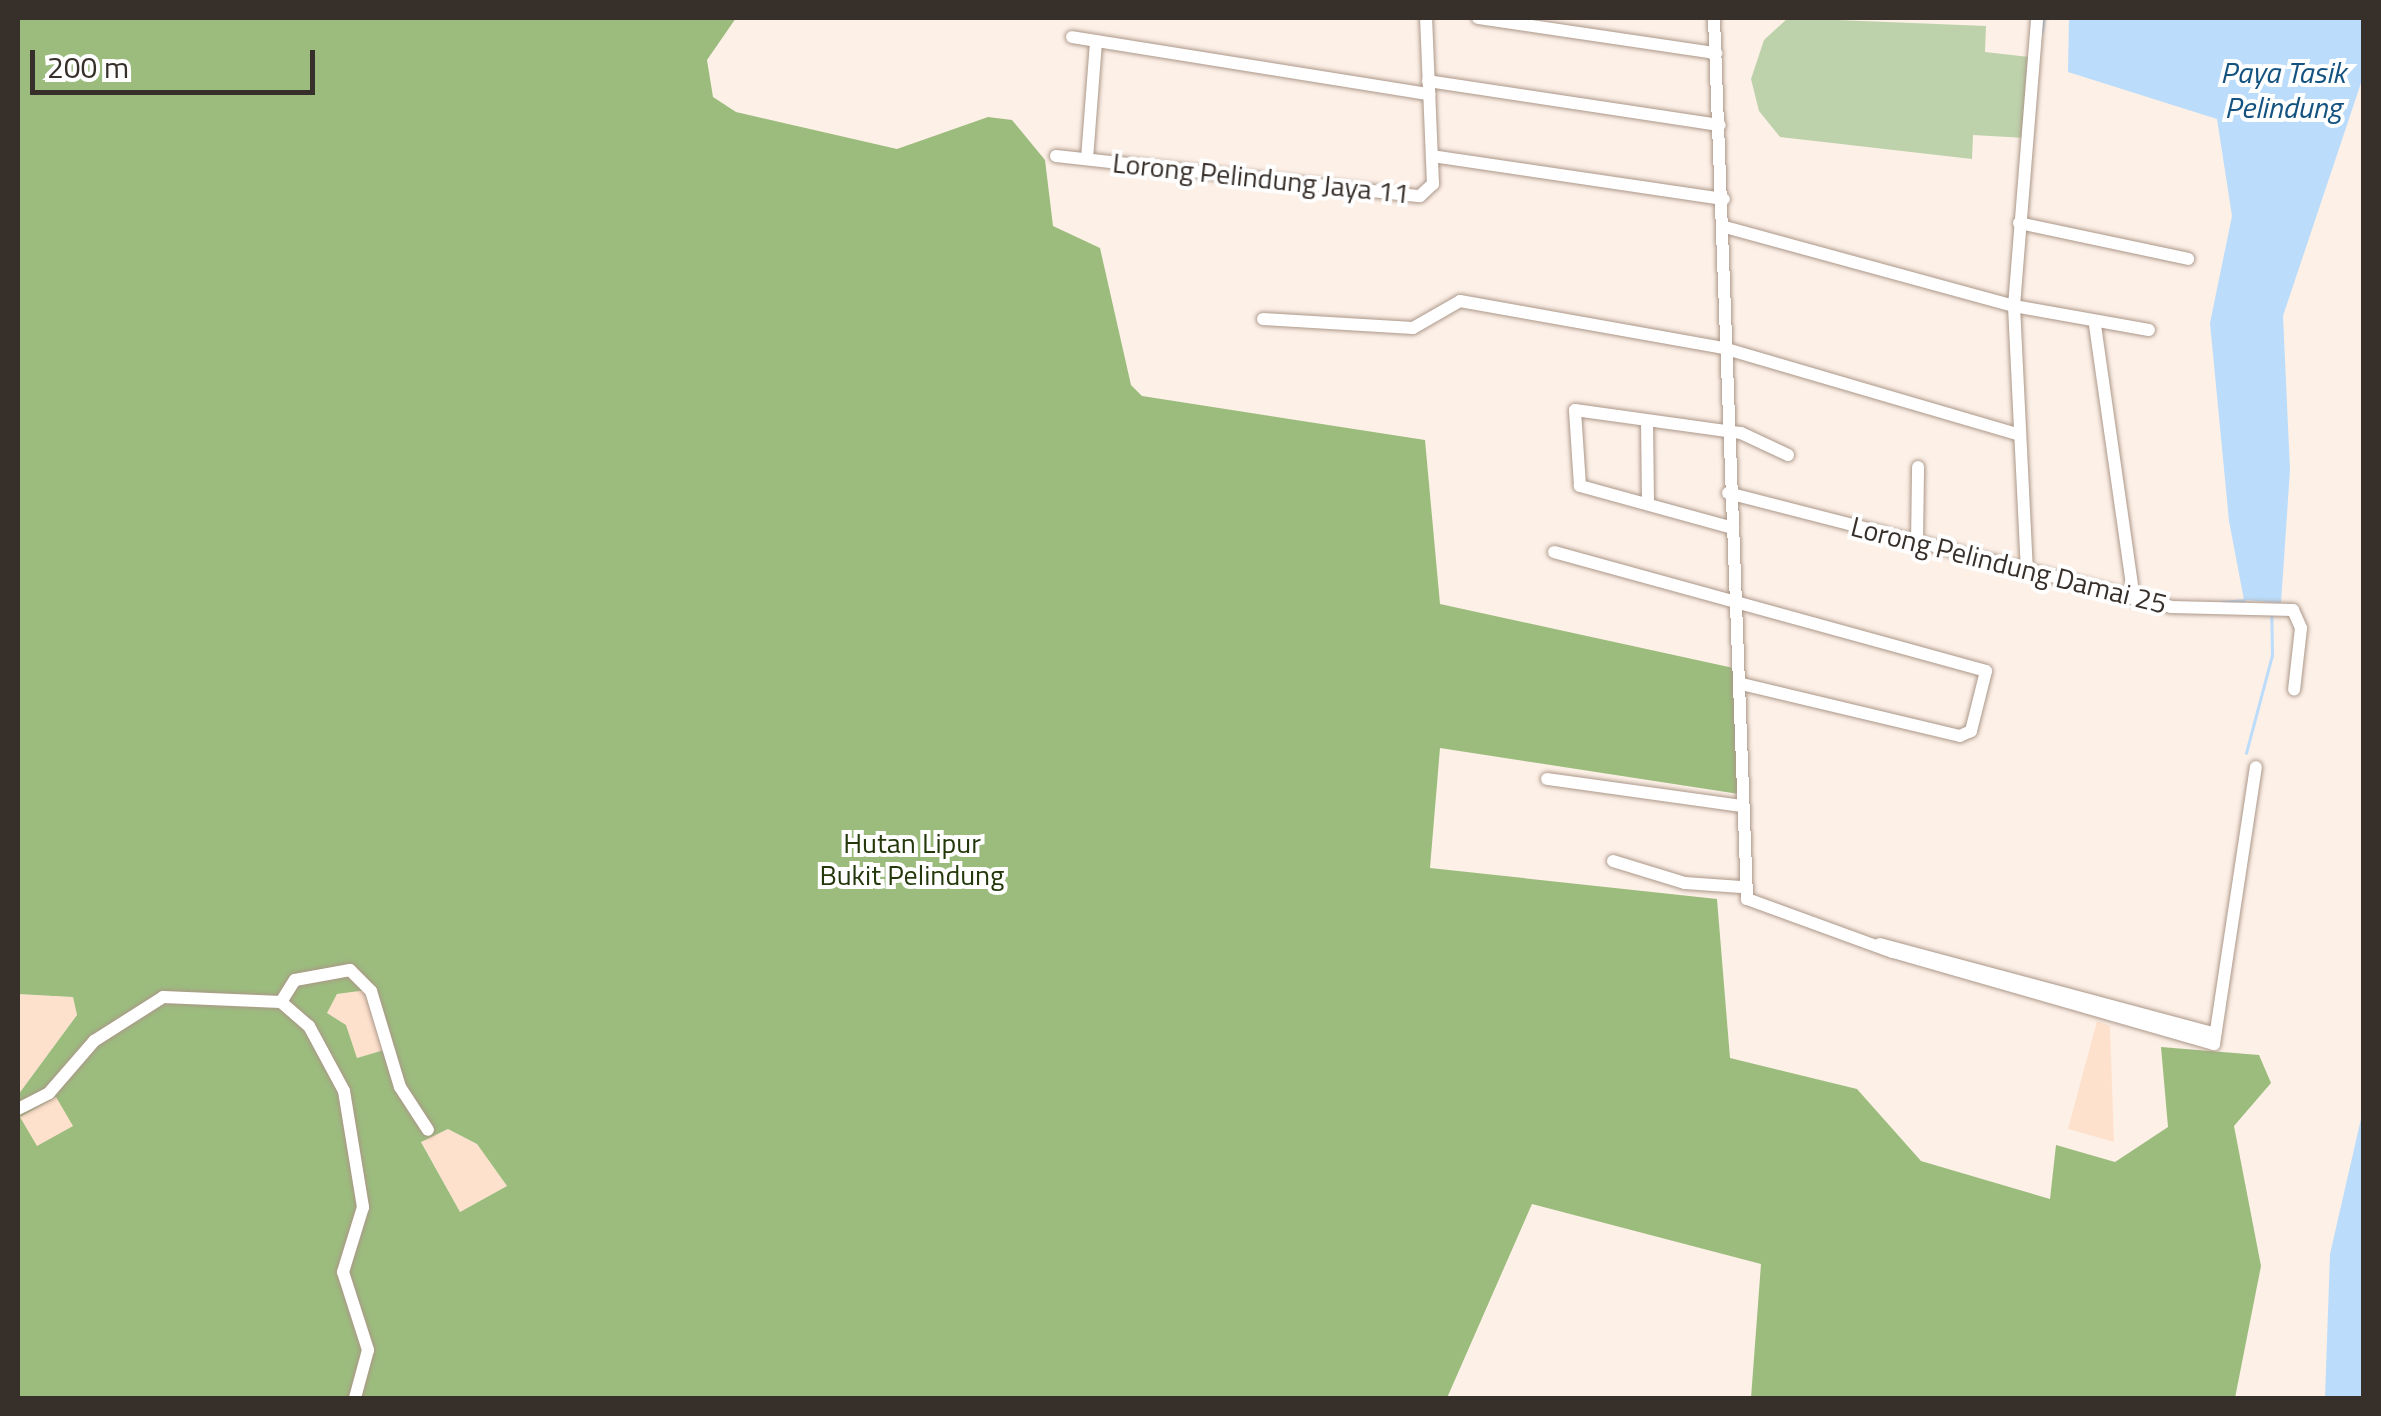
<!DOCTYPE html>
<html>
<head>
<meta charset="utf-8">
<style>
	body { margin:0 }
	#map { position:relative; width:2381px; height:1416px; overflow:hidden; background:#fdf0e7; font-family:"Titillium Web",sans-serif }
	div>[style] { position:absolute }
	.built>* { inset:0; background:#fee1cd }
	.green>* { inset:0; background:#bdd1ab }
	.forest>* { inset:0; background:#9cbc7e }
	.water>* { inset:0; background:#bbdcfa }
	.stream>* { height:2.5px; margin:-1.25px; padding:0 1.25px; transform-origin:1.25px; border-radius:1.25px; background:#bbdcfa }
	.roads { filter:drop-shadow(0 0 2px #ab9789) drop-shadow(0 0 2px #ab9789) }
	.minor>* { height:12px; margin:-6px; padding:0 6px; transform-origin:6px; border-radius:6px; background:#fff }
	span { translate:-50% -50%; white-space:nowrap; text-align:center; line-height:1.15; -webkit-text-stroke:8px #fff; paint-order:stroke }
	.street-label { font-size:28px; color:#372f2a }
	.park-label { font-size:28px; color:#24380b }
	.water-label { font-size:30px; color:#145280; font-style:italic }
	.frame { position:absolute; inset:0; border:20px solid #372f2a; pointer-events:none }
	.scale { position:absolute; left:30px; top:50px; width:285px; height:45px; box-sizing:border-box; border:5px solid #372f2a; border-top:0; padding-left:12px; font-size:30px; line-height:35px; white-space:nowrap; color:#372f2a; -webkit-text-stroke:8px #fff; paint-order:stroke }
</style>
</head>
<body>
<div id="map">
	<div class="built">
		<i style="clip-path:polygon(367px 990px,384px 1050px,357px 1058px,346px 1025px,327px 1013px,337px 994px)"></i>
		<i style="clip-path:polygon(18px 994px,73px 997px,77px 1015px,18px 1095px)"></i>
		<i style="clip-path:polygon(2097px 1021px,2110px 1026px,2114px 1142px,2068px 1129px)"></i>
		<i style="clip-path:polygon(56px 1096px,74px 1126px,37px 1147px,20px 1117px)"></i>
		<i style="clip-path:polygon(448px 1129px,477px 1144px,507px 1186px,460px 1212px,421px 1141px)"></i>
	</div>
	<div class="green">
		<i style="clip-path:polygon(1788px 18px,1986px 26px,1985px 52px,2029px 57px,2026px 138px,1973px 135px,1972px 159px,1780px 137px,1759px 111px,1751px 79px,1764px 40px)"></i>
	</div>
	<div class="forest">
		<i style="clip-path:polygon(evenodd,18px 18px,736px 18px,707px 60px,713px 97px,736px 112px,897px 149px,988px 117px,1012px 120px,1045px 160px,1053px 226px,1100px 248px,1131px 385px,1142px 396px,1425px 440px,1440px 604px,1738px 669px,1739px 794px,1440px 748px,1430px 868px,1717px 899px,1730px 1058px,1857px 1089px,1921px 1161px,2050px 1199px,2056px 1145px,2115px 1162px,2168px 1127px,2161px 1047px,2259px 1055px,2271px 1083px,2234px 1126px,2261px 1266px,2235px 1398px,1751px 1398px,1761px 1264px,1532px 1204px,1447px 1398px,18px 1398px,18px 1095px,77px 1015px,73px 997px,18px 994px,18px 18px,367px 990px,384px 1050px,357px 1058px,346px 1025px,327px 1013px,337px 994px,367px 990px,18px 18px,56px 1097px,73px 1126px,37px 1146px,20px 1117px,56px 1097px,18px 18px,448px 1129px,477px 1144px,507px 1186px,460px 1212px,421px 1142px,448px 1129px)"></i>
	</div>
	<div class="water">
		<i style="clip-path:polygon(2069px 18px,2363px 18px,2363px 77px,2283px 316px,2290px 470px,2281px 603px,2244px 600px,2229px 521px,2210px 323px,2232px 216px,2217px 119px,2068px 72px)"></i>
		<i style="clip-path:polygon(2363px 1110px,2363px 1398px,2325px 1398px,2330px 1254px)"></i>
	</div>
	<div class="stream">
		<i style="left:2042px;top:32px;width:14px;rotate:-82deg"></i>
		<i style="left:2222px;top:602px;width:22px;rotate:-5deg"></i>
		<i style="left:2246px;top:753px;width:101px;rotate:-75.1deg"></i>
		<i style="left:2272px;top:655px;width:39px;rotate:-91deg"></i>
	</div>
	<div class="roads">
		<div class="minor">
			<i style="left:1478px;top:18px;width:241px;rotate:8.4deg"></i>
			<i style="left:1714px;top:18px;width:882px;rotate:87.85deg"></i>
			<i style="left:1747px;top:899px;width:155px;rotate:20deg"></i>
			<i style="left:1893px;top:952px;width:334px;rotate:16deg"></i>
			<i style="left:2214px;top:1044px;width:280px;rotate:-81.4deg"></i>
			<i style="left:1072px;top:37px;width:362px;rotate:9.1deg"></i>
			<i style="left:1428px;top:81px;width:295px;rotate:8.6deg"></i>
			<i style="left:1056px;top:156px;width:366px;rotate:6.3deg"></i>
			<i style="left:1420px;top:196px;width:18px;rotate:-43deg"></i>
			<i style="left:1433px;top:184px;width:166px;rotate:-92.4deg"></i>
			<i style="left:1432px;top:156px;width:295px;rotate:8.4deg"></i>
			<i style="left:1087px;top:159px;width:118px;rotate:-85.6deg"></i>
			<i style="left:2019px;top:223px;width:173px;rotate:12deg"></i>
			<i style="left:1725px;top:227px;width:300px;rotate:15.3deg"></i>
			<i style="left:2014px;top:306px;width:137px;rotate:10.1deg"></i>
			<i style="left:1263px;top:319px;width:150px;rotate:3.4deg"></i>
			<i style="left:1413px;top:328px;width:54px;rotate:-29.9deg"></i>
			<i style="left:1460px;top:301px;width:267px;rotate:10.1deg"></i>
			<i style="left:1723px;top:348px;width:309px;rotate:16.3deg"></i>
			<i style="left:2095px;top:325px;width:277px;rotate:81.9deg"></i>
			<i style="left:1647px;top:421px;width:79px;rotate:89.3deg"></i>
			<i style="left:1728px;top:493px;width:457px;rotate:14.4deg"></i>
			<i style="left:2171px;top:607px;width:122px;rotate:1.4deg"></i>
			<i style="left:2293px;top:610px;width:20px;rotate:66deg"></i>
			<i style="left:2301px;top:628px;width:62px;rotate:96.4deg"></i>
			<i style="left:1733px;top:528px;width:159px;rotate:-164.6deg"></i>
			<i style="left:1580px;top:486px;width:76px;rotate:-93.8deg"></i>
			<i style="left:1575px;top:410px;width:168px;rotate:7.9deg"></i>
			<i style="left:1741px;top:433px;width:52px;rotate:25.1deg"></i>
			<i style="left:1917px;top:543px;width:76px;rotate:-89.2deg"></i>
			<i style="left:1554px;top:552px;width:448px;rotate:15.4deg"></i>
			<i style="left:1986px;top:671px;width:62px;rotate:104deg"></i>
			<i style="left:1971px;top:731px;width:12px;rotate:156deg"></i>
			<i style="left:1960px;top:736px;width:225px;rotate:-166.6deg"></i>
			<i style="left:2027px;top:572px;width:266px;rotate:-92.8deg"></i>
			<i style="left:2014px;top:306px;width:289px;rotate:-85.4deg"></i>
			<i style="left:1547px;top:779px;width:196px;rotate:7.9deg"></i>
			<i style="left:1613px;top:861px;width:75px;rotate:17deg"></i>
			<i style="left:1685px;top:883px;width:56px;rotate:4.1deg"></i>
			<i style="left:1880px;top:944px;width:347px;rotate:15deg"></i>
			<i style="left:281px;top:1002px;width:37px;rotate:41deg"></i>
			<i style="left:309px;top:1026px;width:74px;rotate:61.7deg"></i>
			<i style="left:344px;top:1091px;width:118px;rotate:80.7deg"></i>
			<i style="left:363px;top:1207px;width:68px;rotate:107.1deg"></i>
			<i style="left:343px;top:1272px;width:82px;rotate:72.2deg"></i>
			<i style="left:368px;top:1350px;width:50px;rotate:105.2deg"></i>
			<i style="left:18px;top:1109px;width:35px;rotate:-27deg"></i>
			<i style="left:49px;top:1093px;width:69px;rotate:-49.1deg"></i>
			<i style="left:94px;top:1041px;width:82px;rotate:-32.5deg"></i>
			<i style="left:163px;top:997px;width:118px;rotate:2.4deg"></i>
			<i style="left:281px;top:1002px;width:26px;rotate:-58deg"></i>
			<i style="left:295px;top:980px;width:56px;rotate:-10.3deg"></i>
			<i style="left:350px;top:970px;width:30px;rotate:45deg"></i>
			<i style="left:371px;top:991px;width:100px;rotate:73.2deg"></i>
			<i style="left:400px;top:1087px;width:51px;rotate:56.9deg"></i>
		</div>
	</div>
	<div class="street-label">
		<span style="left:1261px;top:178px;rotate:6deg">Lorong Pelindung Jaya 11</span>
		<span style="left:2009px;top:565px;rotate:14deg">Lorong Pelindung Damai 25</span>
	</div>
	<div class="park-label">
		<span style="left:912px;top:859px">Hutan Lipur<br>Bukit Pelindung</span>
	</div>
	<div class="water-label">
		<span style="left:2283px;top:89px">Paya Tasik<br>Pelindung</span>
	</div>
	<div class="frame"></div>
	<div class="scale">200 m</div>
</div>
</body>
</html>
